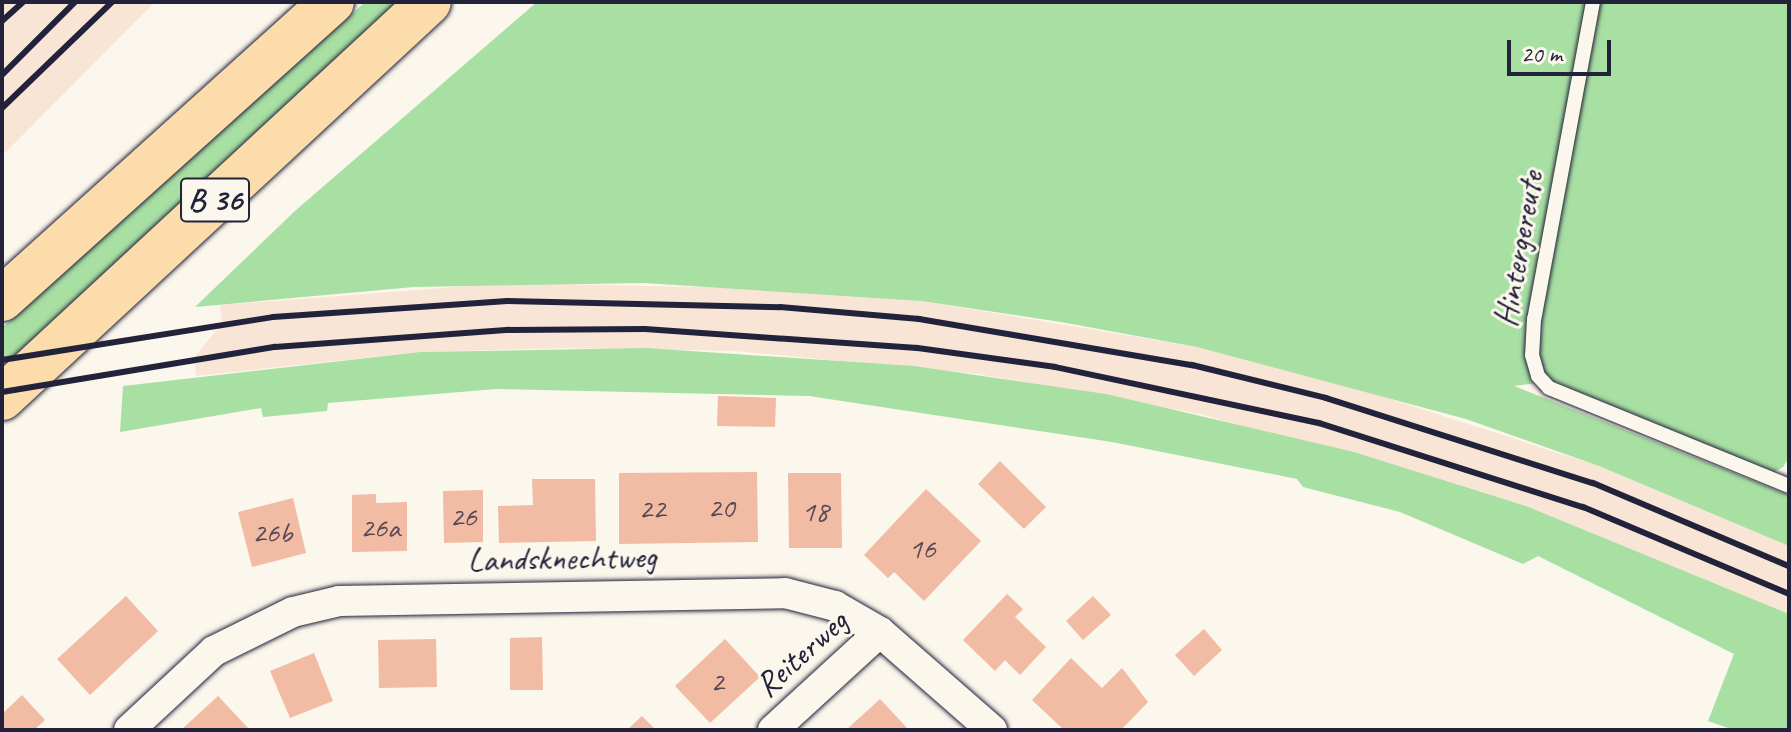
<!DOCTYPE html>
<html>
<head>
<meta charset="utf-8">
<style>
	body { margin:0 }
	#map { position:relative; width:1791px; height:732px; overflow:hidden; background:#fbf7ec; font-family:Caveat,sans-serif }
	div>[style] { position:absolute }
	.built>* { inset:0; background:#f8e5d6 }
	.green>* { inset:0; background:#a8dfa3 }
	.building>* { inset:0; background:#f1bba4 }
	.roads { filter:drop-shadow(0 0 2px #22223b) drop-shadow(0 0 2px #22223b) }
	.lane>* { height:14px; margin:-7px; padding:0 7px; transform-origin:7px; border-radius:7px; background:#fbf7ec }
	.street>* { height:30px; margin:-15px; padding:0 15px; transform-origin:15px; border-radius:15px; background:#fbf7ec }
	.primary>* { height:44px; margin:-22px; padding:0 22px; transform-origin:22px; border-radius:22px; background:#fddcac }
	.rail>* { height:6px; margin:-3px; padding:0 3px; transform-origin:3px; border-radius:3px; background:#22223b }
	span { translate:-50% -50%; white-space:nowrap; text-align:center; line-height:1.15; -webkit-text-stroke:6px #fbf7ec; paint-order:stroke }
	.number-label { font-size:30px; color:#564855 }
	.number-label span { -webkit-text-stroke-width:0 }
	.shield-label span { padding:2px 6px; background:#fbf7ec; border:2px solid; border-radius:6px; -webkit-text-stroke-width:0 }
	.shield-label { font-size:32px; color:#22223b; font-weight:700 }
	.street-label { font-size:34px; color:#22223b }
	.frame { position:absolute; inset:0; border:4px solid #22223b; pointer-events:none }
	.scale { position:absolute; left:1507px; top:40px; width:104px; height:36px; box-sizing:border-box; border:4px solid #22223b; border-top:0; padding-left:10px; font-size:24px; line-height:28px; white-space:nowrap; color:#22223b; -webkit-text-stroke:6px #fbf7ec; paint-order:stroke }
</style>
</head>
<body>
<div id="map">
	<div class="built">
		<i style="clip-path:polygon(2px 2px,155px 2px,2px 156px)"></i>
		<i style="clip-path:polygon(506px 283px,782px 289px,922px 301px,1197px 347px,1331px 380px,1599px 466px,1789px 546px,1789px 614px,1526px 506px,1354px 452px,1262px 433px,1205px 415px,978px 374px,735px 351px,568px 348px,420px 352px,196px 376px,194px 358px,222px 323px,220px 305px)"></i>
	</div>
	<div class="green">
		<i style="clip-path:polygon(365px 2px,403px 2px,2px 368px,2px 328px)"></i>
		<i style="clip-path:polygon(537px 2px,1789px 2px,1789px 458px,1783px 467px,1774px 472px,1552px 381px,1514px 386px,1789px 495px,1789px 546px,1599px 466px,1466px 419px,1197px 347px,1061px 322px,922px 301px,644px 283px,414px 287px,195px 307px,296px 210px)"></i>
		<i style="clip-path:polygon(646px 348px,914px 366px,1106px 394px,1354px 452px,1526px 506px,1789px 614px,1789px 730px,1734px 730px,1708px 721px,1734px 654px,1538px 556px,1523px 564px,1400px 512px,1303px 487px,1297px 479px,1112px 442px,809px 396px,496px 389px,328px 403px,327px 411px,263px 417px,261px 408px,120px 432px,123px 386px,420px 352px)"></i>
	</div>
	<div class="building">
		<i style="clip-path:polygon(718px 396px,776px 398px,775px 427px,717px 426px)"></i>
		<i style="clip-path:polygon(1000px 461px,1046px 507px,1024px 529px,978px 484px)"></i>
		<i style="clip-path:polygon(757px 472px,758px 542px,619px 544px,619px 473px)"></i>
		<i style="clip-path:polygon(788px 473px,841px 473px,842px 548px,789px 548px)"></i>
		<i style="clip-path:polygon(532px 479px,595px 479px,596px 541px,499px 543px,498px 506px,533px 505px)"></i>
		<i style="clip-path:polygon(926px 489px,981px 541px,924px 601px,894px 572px,888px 578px,864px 555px)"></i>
		<i style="clip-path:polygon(483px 490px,483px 542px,444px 543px,443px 491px)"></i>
		<i style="clip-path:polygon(376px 494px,376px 503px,407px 502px,407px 551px,352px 552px,352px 495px)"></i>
		<i style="clip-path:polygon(293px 498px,306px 553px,252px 567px,238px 512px)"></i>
		<i style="clip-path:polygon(1007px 594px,1023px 609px,1015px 617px,1046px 647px,1020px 675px,1005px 660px,995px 671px,963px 640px)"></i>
		<i style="clip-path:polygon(126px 596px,158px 631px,90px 695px,57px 659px)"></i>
		<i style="clip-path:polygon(1093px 596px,1111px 615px,1083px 640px,1066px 621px)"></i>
		<i style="clip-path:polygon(1204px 629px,1222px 650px,1194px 676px,1175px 655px)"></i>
		<i style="clip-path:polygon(542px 637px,543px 690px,510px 690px,510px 638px)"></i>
		<i style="clip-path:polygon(436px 639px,437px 687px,379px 688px,378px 640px)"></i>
		<i style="clip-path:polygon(725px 639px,760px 677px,710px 723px,675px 686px)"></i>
		<i style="clip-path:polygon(314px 653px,333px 701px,290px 718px,270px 671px)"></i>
		<i style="clip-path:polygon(1071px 658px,1102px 688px,1122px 668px,1148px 702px,1121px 730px,1064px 730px,1032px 700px)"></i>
		<i style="clip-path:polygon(22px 695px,45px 720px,34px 730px,2px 730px,2px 714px)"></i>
		<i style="clip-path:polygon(218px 696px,250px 730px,181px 730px)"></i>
		<i style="clip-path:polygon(880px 699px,909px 730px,846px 730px)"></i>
		<i style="clip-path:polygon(642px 716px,656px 730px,627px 730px)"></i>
	</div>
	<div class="roads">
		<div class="lane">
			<i style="left:1593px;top:2px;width:322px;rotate:100.5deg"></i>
			<i style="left:1534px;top:319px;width:36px;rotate:93deg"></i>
			<i style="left:1532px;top:355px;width:22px;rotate:74deg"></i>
			<i style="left:1538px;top:376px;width:16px;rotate:47deg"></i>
			<i style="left:1549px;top:388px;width:259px;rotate:22.2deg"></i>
		</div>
		<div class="street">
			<i style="left:129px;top:730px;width:116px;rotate:-42.9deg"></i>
			<i style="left:214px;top:651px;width:88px;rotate:-26.3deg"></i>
			<i style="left:293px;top:612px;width:47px;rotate:-13.4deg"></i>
			<i style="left:339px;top:601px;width:446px;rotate:-1deg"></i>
			<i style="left:785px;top:593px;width:52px;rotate:14.6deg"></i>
			<i style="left:835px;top:606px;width:52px;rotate:30deg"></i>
			<i style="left:880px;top:632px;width:149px;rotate:41.2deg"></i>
			<i style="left:773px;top:730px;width:145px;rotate:-42.5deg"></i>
		</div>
		<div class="primary">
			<i style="left:2px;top:299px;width:444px;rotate:-42deg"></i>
			<i style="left:2px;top:398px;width:582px;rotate:-42.84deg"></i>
		</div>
	</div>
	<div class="rail">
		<i style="left:2px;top:21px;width:28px;rotate:-42deg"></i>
		<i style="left:2px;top:75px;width:103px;rotate:-45deg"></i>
		<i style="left:2px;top:108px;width:153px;rotate:-43.9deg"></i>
		<i style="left:2px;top:360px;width:274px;rotate:-9deg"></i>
		<i style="left:273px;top:317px;width:235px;rotate:-3.9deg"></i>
		<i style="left:507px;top:301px;width:273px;rotate:1.3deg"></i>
		<i style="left:780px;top:307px;width:140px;rotate:4.9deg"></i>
		<i style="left:919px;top:319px;width:277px;rotate:9.6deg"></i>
		<i style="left:1192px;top:365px;width:138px;rotate:13.8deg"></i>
		<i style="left:1326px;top:398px;width:280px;rotate:17.7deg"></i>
		<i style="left:1593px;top:483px;width:213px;rotate:23deg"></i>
		<i style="left:2px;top:392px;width:277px;rotate:-9.4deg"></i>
		<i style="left:275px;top:347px;width:235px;rotate:-4.2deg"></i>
		<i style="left:509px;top:330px;width:136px;rotate:-0.4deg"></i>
		<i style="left:645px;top:329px;width:273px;rotate:4deg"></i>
		<i style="left:917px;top:348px;width:139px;rotate:7.8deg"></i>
		<i style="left:1055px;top:367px;width:270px;rotate:12deg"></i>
		<i style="left:1319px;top:423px;width:277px;rotate:17.7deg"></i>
		<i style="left:1583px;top:507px;width:224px;rotate:22.9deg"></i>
	</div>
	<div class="number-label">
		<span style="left:721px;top:507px">20</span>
		<span style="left:652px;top:508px">22</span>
		<span style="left:815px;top:511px">18</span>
		<span style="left:463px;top:516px">26</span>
		<span style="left:380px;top:527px">26a</span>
		<span style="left:272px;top:532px">26b</span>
		<span style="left:922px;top:548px">16</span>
		<span style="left:717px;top:681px">2</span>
	</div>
	<div class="shield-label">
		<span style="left:215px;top:200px">B 36</span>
	</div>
	<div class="street-label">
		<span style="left:1518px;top:249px;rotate:-80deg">Hintergereute</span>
		<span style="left:562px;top:558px;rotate:-1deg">Landsknechtweg</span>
		<span style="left:801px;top:653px;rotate:-42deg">Reiterweg</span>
	</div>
	<div class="frame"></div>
	<div class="scale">20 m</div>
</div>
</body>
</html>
